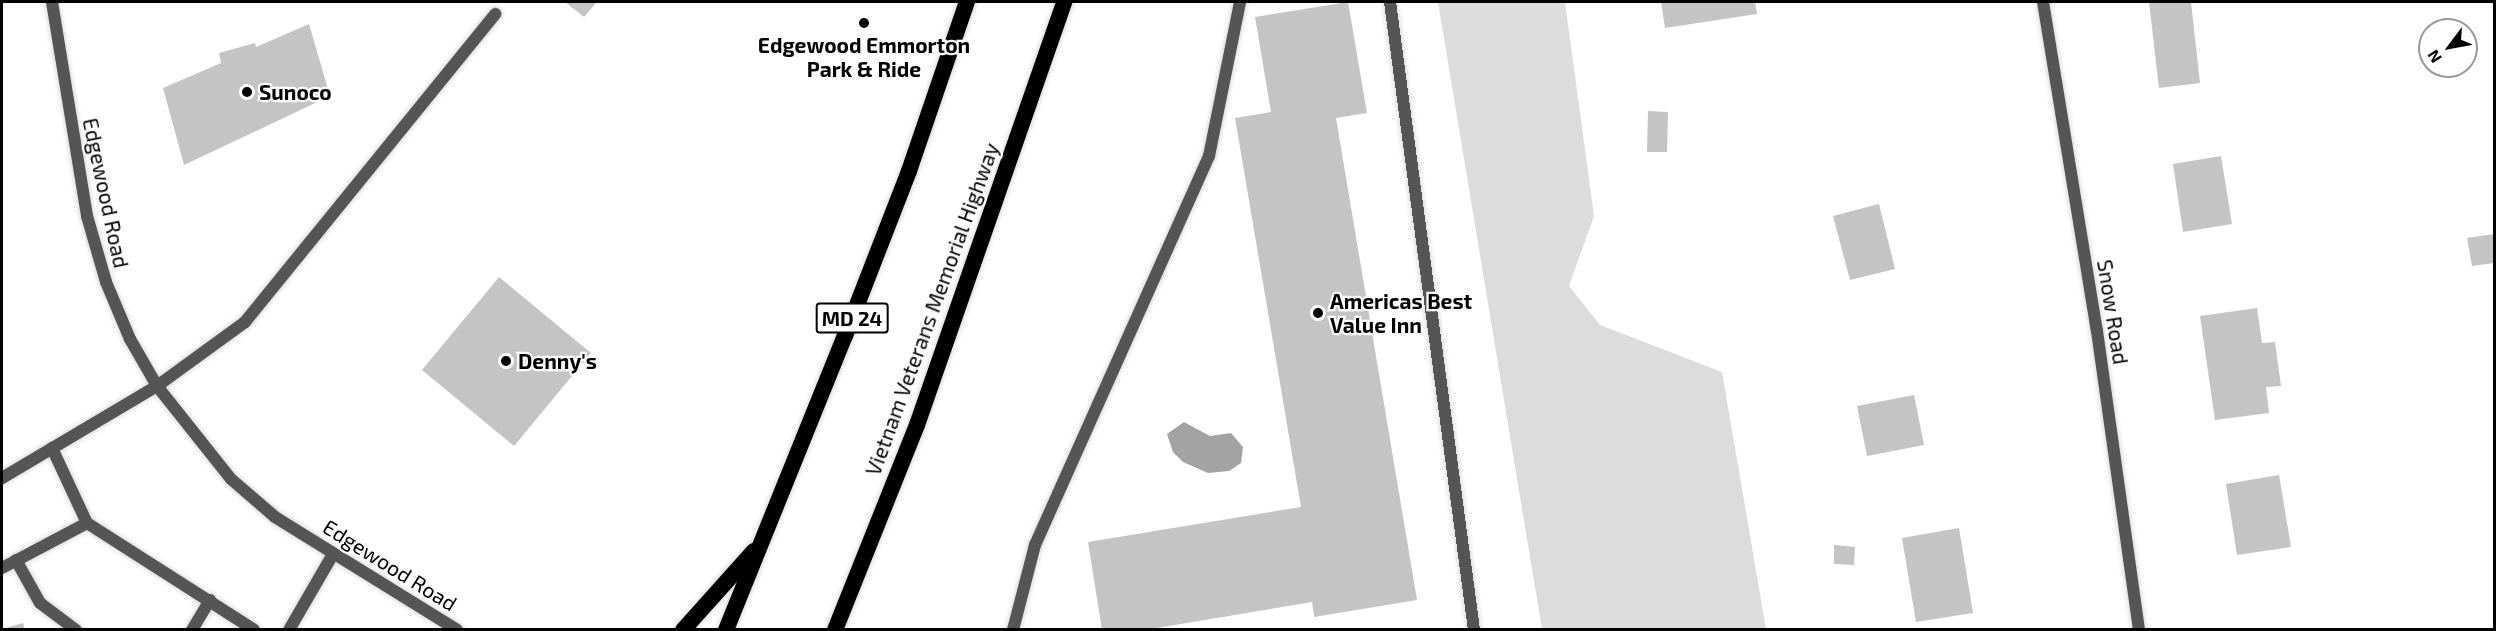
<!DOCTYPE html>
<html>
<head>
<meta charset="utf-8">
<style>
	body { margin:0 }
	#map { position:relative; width:2496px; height:631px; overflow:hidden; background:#fff; font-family:"Exo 2",sans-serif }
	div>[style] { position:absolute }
	.green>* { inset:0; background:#dcdcdc }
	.water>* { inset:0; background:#a3a3a3 }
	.building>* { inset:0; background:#c4c4c4 }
	.roads { filter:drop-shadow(0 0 2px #dbdbdb) drop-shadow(0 0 2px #dbdbdb) }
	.service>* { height:12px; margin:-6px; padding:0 6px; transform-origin:6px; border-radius:6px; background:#555 }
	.minor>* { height:12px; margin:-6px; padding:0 6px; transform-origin:6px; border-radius:6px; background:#555 }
	.trunk>* { height:16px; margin:-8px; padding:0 8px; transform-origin:8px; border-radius:8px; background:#000 }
	.dots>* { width:16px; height:16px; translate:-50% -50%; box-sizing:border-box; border:3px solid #fff; border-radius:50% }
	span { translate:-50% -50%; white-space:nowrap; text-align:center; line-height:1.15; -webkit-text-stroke:4.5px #fff; paint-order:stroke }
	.shield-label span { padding:2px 4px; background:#fff; border:2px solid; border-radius:4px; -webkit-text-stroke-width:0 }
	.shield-label { font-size:20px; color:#000; font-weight:700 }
	.poi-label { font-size:21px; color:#000; font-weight:700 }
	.left { translate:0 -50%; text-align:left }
	.street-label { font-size:21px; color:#000 }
	.frame { position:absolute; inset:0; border:3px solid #000; pointer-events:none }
	.north { position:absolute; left:2418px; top:18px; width:60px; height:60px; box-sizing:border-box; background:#fff; border:2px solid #999; border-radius:50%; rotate:238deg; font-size:16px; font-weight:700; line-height:24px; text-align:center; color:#000 }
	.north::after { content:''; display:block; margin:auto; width:21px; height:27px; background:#000; clip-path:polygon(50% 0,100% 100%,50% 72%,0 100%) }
</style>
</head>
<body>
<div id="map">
	<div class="green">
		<i style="clip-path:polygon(1438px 2px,1565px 2px,1594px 216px,1569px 286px,1600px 325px,1722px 372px,1766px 629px,1542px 629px)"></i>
	</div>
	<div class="water">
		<i style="clip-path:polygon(1184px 422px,1210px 436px,1231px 433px,1243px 447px,1241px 463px,1229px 471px,1208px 473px,1183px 462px,1173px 452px,1167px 434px)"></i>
	</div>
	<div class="building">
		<i style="clip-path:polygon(565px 2px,597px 2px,584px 17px)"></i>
		<i style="clip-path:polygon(1348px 2px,1367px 113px,1336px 118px,1417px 600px,1314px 617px,1312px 602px,1145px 630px,1102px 630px,1088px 542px,1301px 507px,1235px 118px,1271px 112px,1255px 17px)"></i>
		<i style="clip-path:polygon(1661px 2px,1755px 2px,1757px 14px,1665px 28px)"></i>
		<i style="clip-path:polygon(2149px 2px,2191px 2px,2200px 83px,2159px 88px)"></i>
		<i style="clip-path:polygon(309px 24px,330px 96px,184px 165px,163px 88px,221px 63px,219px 53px,255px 43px,256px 47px)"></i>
		<i style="clip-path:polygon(1648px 111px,1668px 112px,1667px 152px,1647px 152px)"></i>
		<i style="clip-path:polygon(2221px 156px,2232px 224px,2183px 232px,2173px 164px)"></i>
		<i style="clip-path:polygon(1879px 204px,1895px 269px,1850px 280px,1833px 216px)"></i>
		<i style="clip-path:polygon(2494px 234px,2494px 263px,2472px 266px,2467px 238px)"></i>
		<i style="clip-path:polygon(499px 277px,591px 353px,514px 446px,422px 370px)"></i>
		<i style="clip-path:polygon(2257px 308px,2262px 343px,2275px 342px,2281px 386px,2266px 387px,2269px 413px,2215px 420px,2200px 316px)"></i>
		<i style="clip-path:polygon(1914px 395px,1924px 445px,1867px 456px,1857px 406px)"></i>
		<i style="clip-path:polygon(2279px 475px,2291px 547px,2237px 555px,2226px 484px)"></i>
		<i style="clip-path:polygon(1959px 528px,1973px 613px,1916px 622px,1902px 538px)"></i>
		<i style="clip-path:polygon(1834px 545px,1855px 547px,1854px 565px,1834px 564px)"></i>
		<i style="clip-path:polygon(23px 623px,25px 630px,2px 630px,2px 629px)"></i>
	</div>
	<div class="roads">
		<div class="service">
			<i style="left:1390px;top:2px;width:634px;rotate:82.38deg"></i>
			<i style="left:52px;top:448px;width:83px;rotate:65deg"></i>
			<i style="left:87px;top:523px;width:198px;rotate:32.6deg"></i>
			<i style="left:2px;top:478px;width:180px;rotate:-30.7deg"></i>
			<i style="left:157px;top:386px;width:109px;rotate:-36deg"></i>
			<i style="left:245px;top:322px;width:397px;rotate:-50.9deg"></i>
			<i style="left:16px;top:560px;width:49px;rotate:60.8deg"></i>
			<i style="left:40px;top:603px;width:45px;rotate:36.9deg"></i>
			<i style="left:2px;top:568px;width:96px;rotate:-27.9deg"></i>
			<i style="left:192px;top:630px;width:35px;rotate:-59deg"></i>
			<i style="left:289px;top:630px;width:88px;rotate:-59.9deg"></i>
			<i style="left:1013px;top:630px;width:88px;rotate:-75.5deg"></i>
			<i style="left:1035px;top:545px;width:426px;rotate:-65.9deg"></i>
			<i style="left:1209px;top:156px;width:157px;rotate:-78.6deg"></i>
		</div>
		<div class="minor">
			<i style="left:52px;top:2px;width:217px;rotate:80.7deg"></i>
			<i style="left:87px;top:216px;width:69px;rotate:73.9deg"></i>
			<i style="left:106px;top:282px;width:62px;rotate:67.2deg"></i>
			<i style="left:130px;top:339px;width:54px;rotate:60.1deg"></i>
			<i style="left:157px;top:386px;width:119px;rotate:51.5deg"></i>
			<i style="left:231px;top:479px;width:58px;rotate:40.8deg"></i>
			<i style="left:275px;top:517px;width:214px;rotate:31.8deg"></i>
			<i style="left:2043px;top:2px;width:333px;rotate:80.7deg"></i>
			<i style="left:2097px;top:331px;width:302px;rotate:82deg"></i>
		</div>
		<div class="trunk">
			<i style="left:683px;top:630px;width:106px;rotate:-48.1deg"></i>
			<i style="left:726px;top:630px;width:317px;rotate:-68deg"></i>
			<i style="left:845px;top:336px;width:177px;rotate:-68.8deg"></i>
			<i style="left:909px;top:171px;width:179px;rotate:-71.1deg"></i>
			<i style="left:835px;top:630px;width:221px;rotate:-68.2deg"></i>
			<i style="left:917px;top:425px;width:448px;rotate:-70.8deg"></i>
		</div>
	</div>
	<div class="dots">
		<i style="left:864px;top:23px;background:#000"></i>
		<i style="left:247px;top:92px;background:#000"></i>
		<i style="left:1318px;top:313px;background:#000"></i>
		<i style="left:506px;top:361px;background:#000"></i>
	</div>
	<div class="shield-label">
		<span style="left:852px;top:318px">MD 24</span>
	</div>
	<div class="poi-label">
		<span style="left:864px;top:57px">Edgewood Emmorton<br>Park &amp; Ride</span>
		<span class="left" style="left:259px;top:92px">Sunoco</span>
		<span class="left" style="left:1330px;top:313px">Americas Best<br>Value Inn</span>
		<span class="left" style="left:518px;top:361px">Denny's</span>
	</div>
	<div class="street-label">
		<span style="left:106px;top:193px;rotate:78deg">Edgewood Road</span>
		<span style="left:932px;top:309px;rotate:-70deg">Vietnam Veterans Memorial Highway</span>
		<span style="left:2113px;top:312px;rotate:81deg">Snow Road</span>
		<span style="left:390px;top:565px;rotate:32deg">Edgewood Road</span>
	</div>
	<div class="frame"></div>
	<div class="north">N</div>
</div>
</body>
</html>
